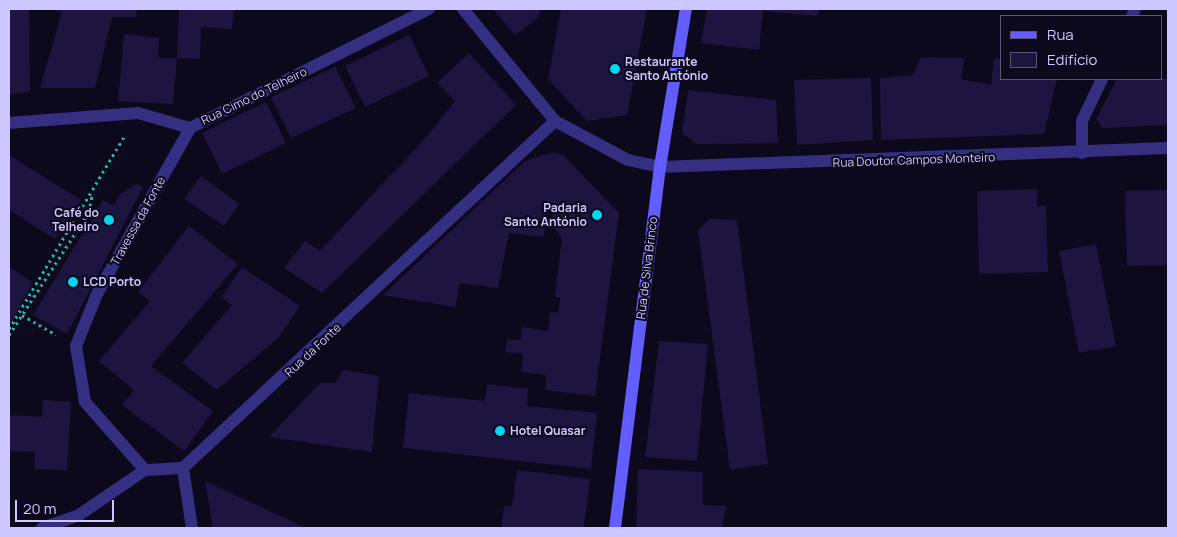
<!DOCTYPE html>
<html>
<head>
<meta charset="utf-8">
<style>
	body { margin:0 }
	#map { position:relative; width:1177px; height:537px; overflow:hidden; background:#0d091d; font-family:Manrope,sans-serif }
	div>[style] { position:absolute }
	.building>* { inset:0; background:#1d1440 }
	.path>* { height:3px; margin-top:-1.5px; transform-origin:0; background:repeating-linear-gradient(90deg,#21b8b1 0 2.5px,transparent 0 6.5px) }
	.minor>* { height:12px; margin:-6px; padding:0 6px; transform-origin:6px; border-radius:6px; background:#342f81 }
	.secondary>* { height:12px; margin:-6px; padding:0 6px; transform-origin:6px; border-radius:6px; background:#635dff }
	.dots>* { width:14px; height:14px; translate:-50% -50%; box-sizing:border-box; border:2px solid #0d091d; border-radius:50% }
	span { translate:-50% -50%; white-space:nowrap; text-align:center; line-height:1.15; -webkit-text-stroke:4px #0d091d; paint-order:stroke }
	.poi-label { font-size:12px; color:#cdc6ff; font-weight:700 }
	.left { translate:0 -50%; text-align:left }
	.right { translate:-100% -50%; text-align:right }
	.street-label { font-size:12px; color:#cdc6ff }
	.frame { position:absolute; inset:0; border:10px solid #cdc6ff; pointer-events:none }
	.legend { position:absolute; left:1000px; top:15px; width:162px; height:65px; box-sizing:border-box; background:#0d091d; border:1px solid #5a5577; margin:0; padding:6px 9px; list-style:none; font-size:15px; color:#cdc6ff }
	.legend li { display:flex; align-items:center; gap:10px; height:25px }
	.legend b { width:25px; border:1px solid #5a5577 }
	.scale { position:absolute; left:15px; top:500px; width:99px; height:22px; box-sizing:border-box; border:2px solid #cdc6ff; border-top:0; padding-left:6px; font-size:15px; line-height:18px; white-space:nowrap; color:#cdc6ff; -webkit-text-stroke:4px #0d091d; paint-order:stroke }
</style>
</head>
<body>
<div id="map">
	<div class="building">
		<i style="clip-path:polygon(9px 9px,29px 9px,30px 91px,9px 95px)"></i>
		<i style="clip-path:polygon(50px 9px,137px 9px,136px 17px,112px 17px,95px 88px,40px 88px,62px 12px)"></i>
		<i style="clip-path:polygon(179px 9px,234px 9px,232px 29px,201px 27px,200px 59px,177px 58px)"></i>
		<i style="clip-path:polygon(493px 9px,540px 9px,538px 18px,515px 35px)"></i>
		<i style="clip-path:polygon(561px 9px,647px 9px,627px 115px,587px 121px,548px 79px)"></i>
		<i style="clip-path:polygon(707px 9px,819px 9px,817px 16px,763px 11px,759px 50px,701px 43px)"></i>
		<i style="clip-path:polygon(124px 34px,159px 38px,158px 58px,177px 58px,173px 104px,118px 101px)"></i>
		<i style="clip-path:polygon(409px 35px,429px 76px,365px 107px,345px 66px)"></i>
		<i style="clip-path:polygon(469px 53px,516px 105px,322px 293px,284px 268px,305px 241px,320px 251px,429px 134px,455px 101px,437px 83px)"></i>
		<i style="clip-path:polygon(921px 57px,965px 58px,961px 79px,991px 85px,994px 58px,1001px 59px,1001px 79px,1057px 79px,1044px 134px,881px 140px,880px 78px,913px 75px)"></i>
		<i style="clip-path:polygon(335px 67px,356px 108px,291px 138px,271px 97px)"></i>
		<i style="clip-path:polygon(871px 78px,873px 140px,797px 145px,794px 80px)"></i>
		<i style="clip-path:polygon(1167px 78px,1168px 125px,1102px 128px,1096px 119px,1117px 79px)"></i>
		<i style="clip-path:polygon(688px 90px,776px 100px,778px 143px,697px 144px,682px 133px)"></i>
		<i style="clip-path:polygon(266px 102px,286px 143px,222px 174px,202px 133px)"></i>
		<i style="clip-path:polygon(553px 152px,563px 155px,619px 213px,595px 396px,545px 390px,546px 375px,521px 372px,523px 354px,505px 352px,507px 339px,521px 340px,522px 327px,548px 331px,550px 312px,558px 313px,560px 298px,555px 297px,562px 238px,552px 225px,554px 203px,547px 203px,544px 237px,509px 233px,498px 288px,460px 283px,455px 307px,383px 295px,525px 161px)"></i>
		<i style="clip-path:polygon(9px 155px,81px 200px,55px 239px,9px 210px)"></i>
		<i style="clip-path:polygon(201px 176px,239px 204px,224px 226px,184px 199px)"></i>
		<i style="clip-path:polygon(136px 184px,143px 187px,67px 334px,33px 315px,103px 200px,114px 206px,120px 194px)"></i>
		<i style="clip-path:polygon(1037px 189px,1037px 206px,1046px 206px,1048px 272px,979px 274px,977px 191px)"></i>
		<i style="clip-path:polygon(1168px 190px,1168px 265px,1127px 266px,1125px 191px)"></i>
		<i style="clip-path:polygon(710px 219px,737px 220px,768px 464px,730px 470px,698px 230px)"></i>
		<i style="clip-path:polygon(189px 226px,238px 264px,151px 366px,213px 411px,184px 451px,122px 405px,134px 390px,99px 361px,150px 301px,138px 292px)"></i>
		<i style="clip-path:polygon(1096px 244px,1116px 346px,1079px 353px,1059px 251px)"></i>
		<i style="clip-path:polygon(9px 267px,33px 282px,9px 326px)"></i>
		<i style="clip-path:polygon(242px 267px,300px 306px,279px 337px,217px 390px,182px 363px,232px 305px,221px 297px)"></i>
		<i style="clip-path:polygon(659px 341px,708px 344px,697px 461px,645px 457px)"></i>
		<i style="clip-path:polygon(343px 370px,379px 376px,372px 452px,269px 437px,320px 383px,335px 383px)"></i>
		<i style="clip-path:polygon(487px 384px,528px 389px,527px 406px,597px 413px,591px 469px,403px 448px,409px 393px,485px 401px)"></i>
		<i style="clip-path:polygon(43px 400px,71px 402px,67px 470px,34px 469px,35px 452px,9px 451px,10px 415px,42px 417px)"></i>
		<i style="clip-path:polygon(638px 469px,703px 472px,703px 505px,726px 506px,722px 528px,636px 528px)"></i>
		<i style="clip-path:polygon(517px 470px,590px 479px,584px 528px,501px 528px,504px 505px,512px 506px)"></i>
		<i style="clip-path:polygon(205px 481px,276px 514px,306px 528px,213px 528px)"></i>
	</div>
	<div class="path">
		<i style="left:22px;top:315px;width:39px;rotate:30deg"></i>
		<i style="left:9px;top:329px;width:224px;rotate:-59.1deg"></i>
		<i style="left:9px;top:335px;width:147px;rotate:-57deg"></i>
		<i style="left:89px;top:212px;width:17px;rotate:-80deg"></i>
	</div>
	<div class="minor">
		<i style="left:463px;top:9px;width:145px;rotate:50.6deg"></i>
		<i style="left:555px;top:121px;width:83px;rotate:28.1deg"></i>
		<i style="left:628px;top:160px;width:33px;rotate:12deg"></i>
		<i style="left:660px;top:167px;width:508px;rotate:-2.14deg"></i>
		<i style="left:1132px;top:16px;width:8px;rotate:-67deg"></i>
		<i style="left:9px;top:123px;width:129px;rotate:-4.4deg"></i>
		<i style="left:138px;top:113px;width:54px;rotate:16.1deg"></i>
		<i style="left:190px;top:128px;width:267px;rotate:-26.5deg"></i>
		<i style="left:1082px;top:153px;width:32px;rotate:-90deg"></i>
		<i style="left:1082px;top:121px;width:47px;rotate:-64.5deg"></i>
		<i style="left:183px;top:468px;width:61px;rotate:81.5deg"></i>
		<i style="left:145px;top:470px;width:91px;rotate:-131.4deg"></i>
		<i style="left:85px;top:402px;width:57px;rotate:-99.1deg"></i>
		<i style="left:76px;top:346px;width:56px;rotate:-68deg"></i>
		<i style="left:97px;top:294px;width:190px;rotate:-60.7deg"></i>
		<i style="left:42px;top:528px;width:39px;rotate:-19deg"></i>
		<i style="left:79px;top:515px;width:80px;rotate:-34.3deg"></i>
		<i style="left:145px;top:470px;width:38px;rotate:-3deg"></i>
		<i style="left:183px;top:468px;width:509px;rotate:-43.01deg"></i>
	</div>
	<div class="secondary">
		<i style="left:615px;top:528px;width:364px;rotate:-82.9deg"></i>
		<i style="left:660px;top:167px;width:160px;rotate:-80.7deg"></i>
	</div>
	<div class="dots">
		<i style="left:615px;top:69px;background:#00d6f1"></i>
		<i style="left:597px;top:215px;background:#00d6f1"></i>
		<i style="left:109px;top:220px;background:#00d6f1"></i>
		<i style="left:73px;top:282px;background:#00d6f1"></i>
		<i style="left:500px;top:431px;background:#00d6f1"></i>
	</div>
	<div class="poi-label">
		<span class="left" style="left:625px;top:69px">Restaurante<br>Santo António</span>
		<span class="right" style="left:587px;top:215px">Padaria<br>Santo António</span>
		<span class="right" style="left:99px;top:220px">Café do<br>Telheiro</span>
		<span class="left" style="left:83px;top:282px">LCD Porto</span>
		<span class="left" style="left:510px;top:431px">Hotel Quasar</span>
	</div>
	<div class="street-label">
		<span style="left:254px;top:96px;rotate:-26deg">Rua Cimo do Telheiro</span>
		<span style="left:914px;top:160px;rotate:-2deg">Rua Doutor Campos Monteiro</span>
		<span style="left:138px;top:221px;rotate:-61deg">Travessa da Fonte</span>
		<span style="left:647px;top:268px;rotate:-83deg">Rua de Silva Brinco</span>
		<span style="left:313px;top:350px;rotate:-43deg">Rua da Fonte</span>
	</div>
	<div class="frame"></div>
	<ul class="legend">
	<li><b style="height:6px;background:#635dff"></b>Rua</li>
	<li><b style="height:14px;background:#1d1440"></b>Edifício</li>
	</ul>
	<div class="scale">20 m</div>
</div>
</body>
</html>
